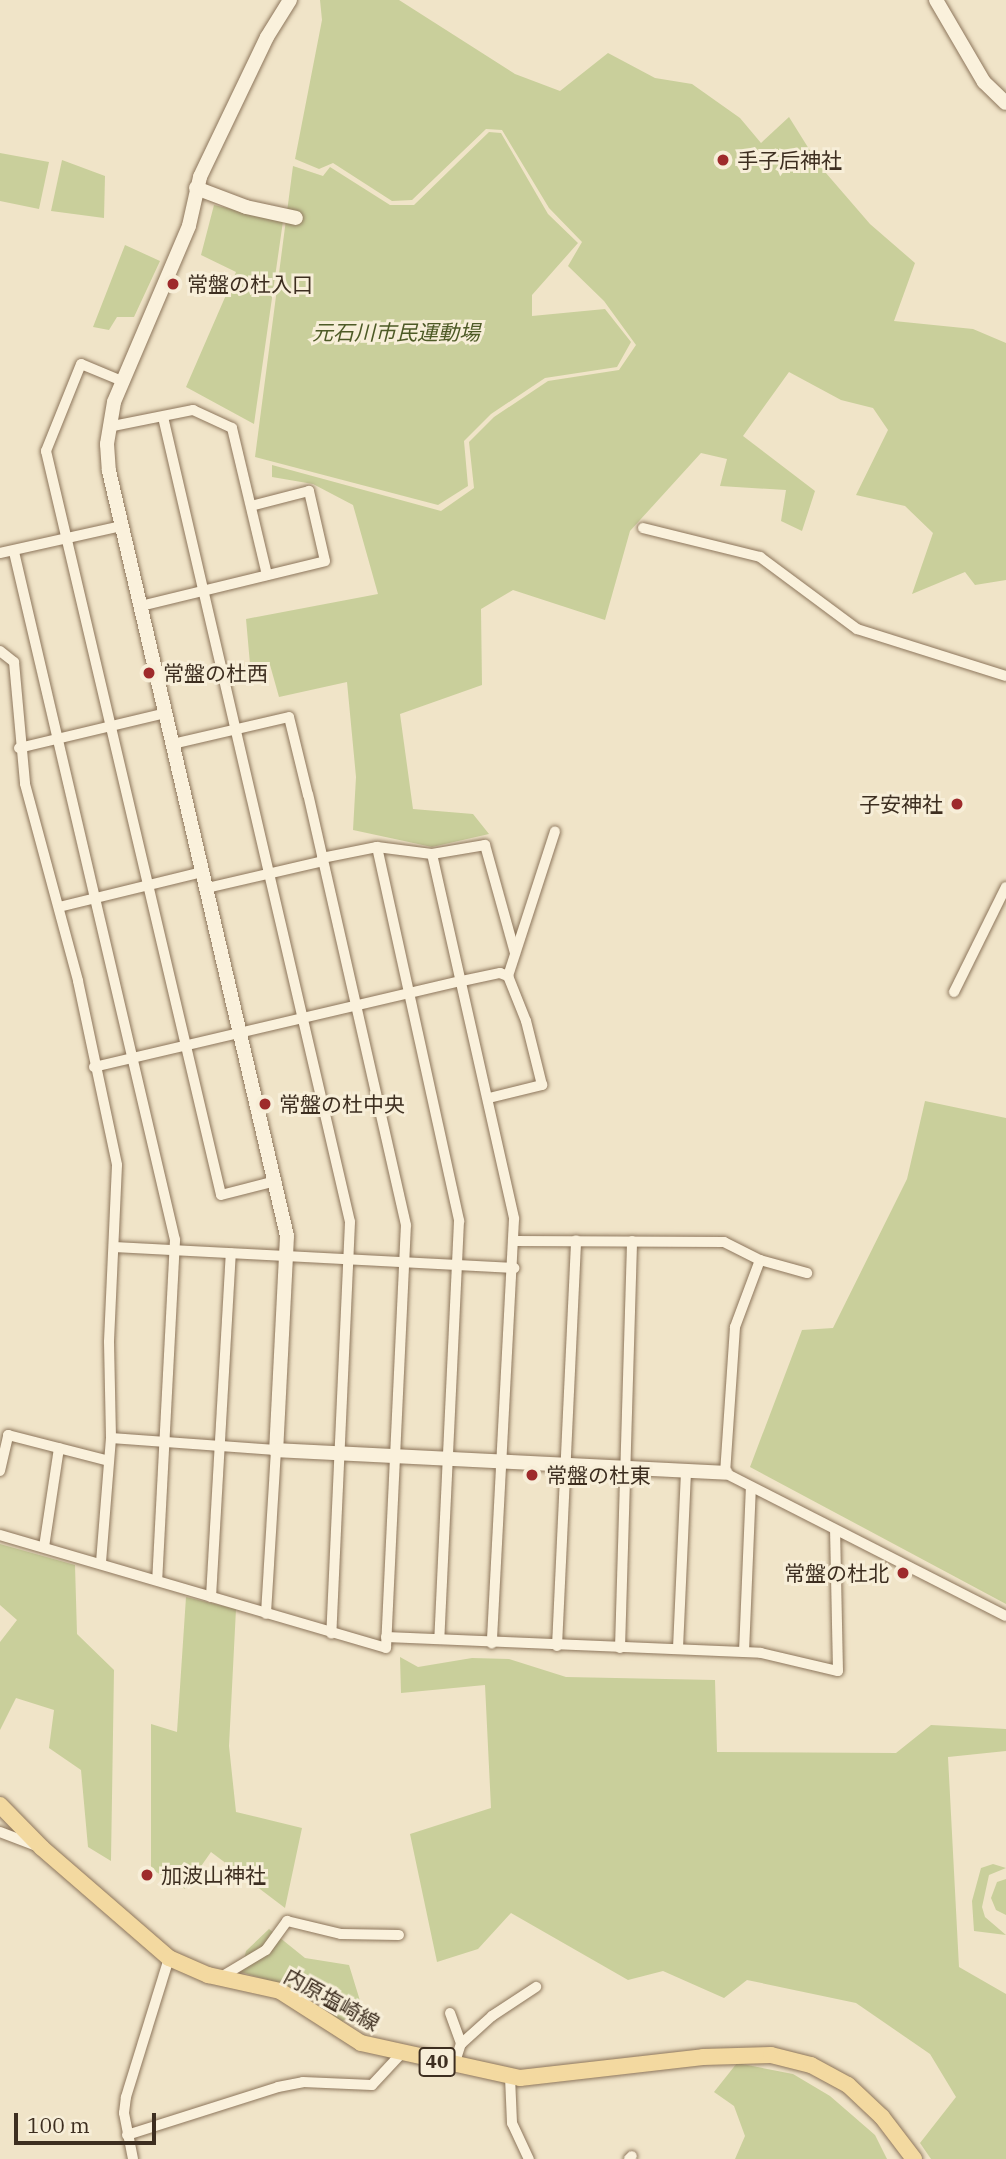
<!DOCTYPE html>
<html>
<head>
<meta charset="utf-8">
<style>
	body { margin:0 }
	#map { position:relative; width:1006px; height:2159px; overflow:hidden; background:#f0e4c8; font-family:"IBM Plex Serif","Noto Sans JP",serif }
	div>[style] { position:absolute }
	.green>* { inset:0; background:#c9cf9b }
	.roads { filter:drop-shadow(0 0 2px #8d765c) drop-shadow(0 0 2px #8d765c) }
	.street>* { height:10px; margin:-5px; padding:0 5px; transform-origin:5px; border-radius:5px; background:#faf1dc }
	.secondary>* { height:14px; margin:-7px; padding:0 7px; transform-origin:7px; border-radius:7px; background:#faf1dc }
	.primary>* { height:16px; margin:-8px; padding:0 8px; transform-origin:8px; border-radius:8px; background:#f3d9a0 }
	.dots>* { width:19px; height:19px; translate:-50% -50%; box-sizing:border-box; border:4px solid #f7eed8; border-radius:50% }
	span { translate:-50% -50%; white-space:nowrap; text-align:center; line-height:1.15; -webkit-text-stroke:6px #f7eed8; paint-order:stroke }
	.shield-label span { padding:2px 5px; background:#f7eed8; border:2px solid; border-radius:5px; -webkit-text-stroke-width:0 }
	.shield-label { font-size:19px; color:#3d2e20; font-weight:700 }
	.poi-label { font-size:21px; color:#3d2e20 }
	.left { translate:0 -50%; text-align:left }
	.right { translate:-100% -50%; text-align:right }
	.park-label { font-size:21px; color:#4d5a26; font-style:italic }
	.street-label { font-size:21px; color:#3d2e20 }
	.scale { position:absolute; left:14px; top:2113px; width:142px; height:32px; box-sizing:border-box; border:4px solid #3d2e20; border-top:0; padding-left:9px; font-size:21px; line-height:24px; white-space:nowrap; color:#3d2e20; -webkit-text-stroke:5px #f7eed8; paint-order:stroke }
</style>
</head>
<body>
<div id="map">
	<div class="green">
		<i style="clip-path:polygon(320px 0,399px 0,515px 74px,560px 91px,608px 53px,655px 78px,692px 84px,740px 118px,761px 143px,789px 117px,819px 165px,870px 224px,915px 263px,894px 321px,973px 329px,1006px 343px,1006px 580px,975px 585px,965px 572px,912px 594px,933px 533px,905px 506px,856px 495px,888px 430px,873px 408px,841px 400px,789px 372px,743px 436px,815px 491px,802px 531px,781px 521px,786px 490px,720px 486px,727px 459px,701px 453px,630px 531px,605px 620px,513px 590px,481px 609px,482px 685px,400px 714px,413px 809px,473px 814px,489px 834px,432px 847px,353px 830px,356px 777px,347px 682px,279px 697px,270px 665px,250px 664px,246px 619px,378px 594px,353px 505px,313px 484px,272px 477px,272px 465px,441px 511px,474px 488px,469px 442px,494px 417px,548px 381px,619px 370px,636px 345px,604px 301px,568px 266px,582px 242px,549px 208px,502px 130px,486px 129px,412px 200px,392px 201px,333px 163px,319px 169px,295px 159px,322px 20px)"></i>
		<i style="clip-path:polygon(489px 132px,501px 133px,548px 214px,578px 243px,532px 295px,532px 316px,605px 309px,631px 342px,617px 367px,545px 378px,491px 414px,464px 441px,468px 486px,438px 505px,255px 457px,293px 166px,323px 176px,330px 167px,390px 205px,414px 205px)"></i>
		<i style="clip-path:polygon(0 153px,49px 162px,39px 209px,0 201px)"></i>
		<i style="clip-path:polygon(62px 160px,105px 176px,104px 218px,51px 211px)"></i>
		<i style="clip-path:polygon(214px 205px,283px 221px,254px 424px,186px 387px,236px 272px,201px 255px)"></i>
		<i style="clip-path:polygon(125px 245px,160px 261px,134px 317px,117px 317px,109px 330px,93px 327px)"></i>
		<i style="clip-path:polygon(925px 1101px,1006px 1118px,1006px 1604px,750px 1467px,802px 1330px,833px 1328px,907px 1179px)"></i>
		<i style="clip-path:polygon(0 1544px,75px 1565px,77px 1634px,114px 1670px,111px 1861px,88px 1847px,81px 1770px,49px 1748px,54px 1710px,16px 1698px,0 1730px,0 1642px,17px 1620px,0 1605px)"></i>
		<i style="clip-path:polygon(186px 1597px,236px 1609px,229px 1746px,236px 1812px,302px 1828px,285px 1908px,211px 1852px,185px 1889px,151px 1869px,151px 1724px,177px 1732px)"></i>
		<i style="clip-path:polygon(400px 1657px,418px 1667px,472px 1658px,509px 1659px,566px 1677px,715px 1680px,717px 1752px,896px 1753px,931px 1725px,1006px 1729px,1006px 1751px,948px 1757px,959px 1967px,1006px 1994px,1006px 2159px,931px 2159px,920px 2143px,956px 2097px,930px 2054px,856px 2003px,747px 1980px,724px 1998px,663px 1971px,628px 1980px,511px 1913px,478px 1949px,437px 1962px,410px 1834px,491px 1808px,485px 1685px,401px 1693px)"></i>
		<i style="clip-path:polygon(993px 1864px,1006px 1868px,989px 1875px,982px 1907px,985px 1917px,1006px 1935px,974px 1931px,972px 1901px,981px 1868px)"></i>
		<i style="clip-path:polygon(1006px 1879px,1006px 1915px,996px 1910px,991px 1898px,997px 1882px)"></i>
		<i style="clip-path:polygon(269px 1929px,305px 1958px,349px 1965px,361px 2004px,341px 2023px,309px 1993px,241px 1972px,246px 1951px)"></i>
		<i style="clip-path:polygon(737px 2063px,793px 2074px,830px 2096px,875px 2135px,887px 2159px,735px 2159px,745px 2136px,734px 2106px,714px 2092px)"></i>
	</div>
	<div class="roads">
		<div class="street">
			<i style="left:122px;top:381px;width:44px;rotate:-157.5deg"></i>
			<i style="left:81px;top:364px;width:94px;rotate:111.9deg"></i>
			<i style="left:46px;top:451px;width:764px;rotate:76.76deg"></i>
			<i style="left:221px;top:1195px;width:57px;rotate:-14.3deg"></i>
			<i style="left:163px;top:417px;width:826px;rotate:76.92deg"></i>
			<i style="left:350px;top:1222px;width:412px;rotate:92.6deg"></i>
			<i style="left:108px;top:427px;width:87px;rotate:-11.3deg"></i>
			<i style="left:193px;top:410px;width:43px;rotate:24.8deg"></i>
			<i style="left:232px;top:428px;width:151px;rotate:76.6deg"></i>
			<i style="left:643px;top:528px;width:121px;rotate:13.9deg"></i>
			<i style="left:760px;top:557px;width:121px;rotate:36.6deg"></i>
			<i style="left:857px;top:629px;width:156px;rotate:17.5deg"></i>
			<i style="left:14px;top:552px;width:707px;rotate:76.83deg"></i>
			<i style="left:175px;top:1240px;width:340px;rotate:93deg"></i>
			<i style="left:0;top:553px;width:125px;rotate:-12.5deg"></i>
			<i style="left:141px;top:606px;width:189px;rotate:-13.7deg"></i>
			<i style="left:325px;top:561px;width:72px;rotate:-102.9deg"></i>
			<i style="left:309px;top:491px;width:60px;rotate:165.5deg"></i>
			<i style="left:0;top:651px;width:18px;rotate:38deg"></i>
			<i style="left:14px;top:662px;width:122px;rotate:84.8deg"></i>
			<i style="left:25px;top:784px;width:204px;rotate:74.9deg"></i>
			<i style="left:78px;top:981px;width:188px;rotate:78deg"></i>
			<i style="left:117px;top:1165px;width:177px;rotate:92.6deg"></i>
			<i style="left:109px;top:1342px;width:96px;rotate:88.8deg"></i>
			<i style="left:111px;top:1438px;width:124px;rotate:94.6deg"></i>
			<i style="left:19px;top:748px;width:151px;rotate:-13.4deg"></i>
			<i style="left:377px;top:847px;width:383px;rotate:77.6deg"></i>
			<i style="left:459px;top:1221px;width:418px;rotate:92.7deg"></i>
			<i style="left:432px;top:854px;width:374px;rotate:77.3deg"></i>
			<i style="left:514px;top:1219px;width:425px;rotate:93deg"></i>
			<i style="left:322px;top:858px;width:56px;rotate:-11.3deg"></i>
			<i style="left:377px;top:847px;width:55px;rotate:7.3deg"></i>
			<i style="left:432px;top:854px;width:54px;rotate:-9.6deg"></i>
			<i style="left:485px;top:845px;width:112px;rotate:74.5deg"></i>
			<i style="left:207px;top:888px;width:119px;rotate:-13.1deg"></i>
			<i style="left:59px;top:907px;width:148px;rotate:-13.7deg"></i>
			<i style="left:954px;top:992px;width:117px;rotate:-63.7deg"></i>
			<i style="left:94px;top:1067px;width:378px;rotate:-13.2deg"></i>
			<i style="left:462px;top:981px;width:39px;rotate:-12deg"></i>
			<i style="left:500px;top:973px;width:9px;rotate:21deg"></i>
			<i style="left:489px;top:1098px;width:55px;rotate:-13.8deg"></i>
			<i style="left:542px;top:1085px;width:66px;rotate:-104deg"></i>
			<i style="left:526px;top:1021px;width:48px;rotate:-111.8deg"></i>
			<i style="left:508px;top:976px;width:152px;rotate:-72deg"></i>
			<i style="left:515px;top:1241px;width:209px;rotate:0.3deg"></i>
			<i style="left:724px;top:1242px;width:40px;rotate:26.6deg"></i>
			<i style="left:760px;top:1260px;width:49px;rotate:15.5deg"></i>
			<i style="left:114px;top:1247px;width:401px;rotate:3deg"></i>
			<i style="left:760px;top:1260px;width:72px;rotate:110.5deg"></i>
			<i style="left:735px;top:1327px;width:146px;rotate:93.9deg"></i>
			<i style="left:725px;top:1473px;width:315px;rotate:27deg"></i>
			<i style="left:111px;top:1438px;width:165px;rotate:4.2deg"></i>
			<i style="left:276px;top:1450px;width:164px;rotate:93.5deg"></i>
			<i style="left:0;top:1471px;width:37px;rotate:-77deg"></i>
			<i style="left:8px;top:1435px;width:104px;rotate:14.4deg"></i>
			<i style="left:0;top:1535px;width:402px;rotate:16.3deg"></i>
			<i style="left:386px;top:1648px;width:423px;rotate:-87.3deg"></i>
			<i style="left:406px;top:1225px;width:441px;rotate:-102.8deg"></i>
			<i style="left:308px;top:795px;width:80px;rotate:-103.7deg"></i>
			<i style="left:289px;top:717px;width:119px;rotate:166.9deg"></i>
			<i style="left:44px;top:1547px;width:100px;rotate:-81.4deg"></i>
			<i style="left:211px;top:1597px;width:344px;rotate:-86.7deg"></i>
			<i style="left:386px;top:1637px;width:375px;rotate:2.4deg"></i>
			<i style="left:761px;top:1653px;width:79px;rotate:13.2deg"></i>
			<i style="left:838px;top:1671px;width:141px;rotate:-91.2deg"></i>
			<i style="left:557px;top:1646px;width:406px;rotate:-87.3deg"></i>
			<i style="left:620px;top:1648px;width:407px;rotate:-88.3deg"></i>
			<i style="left:678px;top:1648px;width:177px;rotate:-87.4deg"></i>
			<i style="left:744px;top:1652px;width:165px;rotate:-87.6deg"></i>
			<i style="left:0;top:1832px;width:45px;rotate:20.9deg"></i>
			<i style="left:221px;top:1977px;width:52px;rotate:-31deg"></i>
			<i style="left:266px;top:1950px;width:36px;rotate:-54deg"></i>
			<i style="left:287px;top:1921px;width:56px;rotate:13.5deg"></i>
			<i style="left:341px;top:1934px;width:58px;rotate:1deg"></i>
			<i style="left:450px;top:2013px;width:33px;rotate:70deg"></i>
			<i style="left:454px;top:2065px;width:22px;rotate:-72deg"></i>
			<i style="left:461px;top:2044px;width:42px;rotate:-42.1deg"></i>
			<i style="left:492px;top:2016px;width:53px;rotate:-33.4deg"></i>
			<i style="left:510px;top:2077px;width:46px;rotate:87.5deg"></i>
			<i style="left:512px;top:2123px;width:40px;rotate:65deg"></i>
			<i style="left:127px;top:2135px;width:158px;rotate:-17.6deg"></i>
			<i style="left:278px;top:2087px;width:25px;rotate:-11deg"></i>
			<i style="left:303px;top:2082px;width:69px;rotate:2.5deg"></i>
			<i style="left:372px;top:2085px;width:41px;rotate:-47deg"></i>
			<i style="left:133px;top:2159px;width:47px;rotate:-101.1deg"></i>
			<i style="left:124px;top:2113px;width:16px;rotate:-83deg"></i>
			<i style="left:126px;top:2097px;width:145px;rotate:-72.8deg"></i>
			<i style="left:629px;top:2159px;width:4px;rotate:-45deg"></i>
		</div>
		<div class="secondary">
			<i style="left:290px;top:0;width:44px;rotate:121.9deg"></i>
			<i style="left:267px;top:37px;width:155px;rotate:115.6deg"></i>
			<i style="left:200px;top:177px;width:50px;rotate:102.7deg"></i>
			<i style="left:189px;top:226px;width:191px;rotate:113.1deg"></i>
			<i style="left:114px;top:402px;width:43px;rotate:99.5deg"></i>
			<i style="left:107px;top:444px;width:27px;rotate:86deg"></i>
			<i style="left:109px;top:471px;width:785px;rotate:76.9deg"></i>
			<i style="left:287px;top:1236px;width:214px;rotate:92.9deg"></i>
			<i style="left:276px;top:1450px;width:450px;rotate:2.9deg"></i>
			<i style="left:936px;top:0;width:95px;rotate:59.7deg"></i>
			<i style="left:984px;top:82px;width:30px;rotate:44deg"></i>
			<i style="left:196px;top:188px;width:53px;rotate:20.8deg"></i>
			<i style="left:246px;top:207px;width:51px;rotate:12.4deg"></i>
		</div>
		<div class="primary">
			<i style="left:0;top:1805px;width:60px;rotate:45.7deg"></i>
			<i style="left:42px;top:1848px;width:168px;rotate:40.9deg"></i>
			<i style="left:169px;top:1958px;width:43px;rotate:23.6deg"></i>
			<i style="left:208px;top:1975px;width:74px;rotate:12.5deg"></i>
			<i style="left:280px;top:1991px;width:96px;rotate:32.7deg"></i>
			<i style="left:361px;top:2043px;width:163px;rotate:12.4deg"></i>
			<i style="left:520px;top:2078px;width:184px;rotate:-6.5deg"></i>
			<i style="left:703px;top:2057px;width:68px;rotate:-1.7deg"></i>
			<i style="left:771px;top:2055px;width:41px;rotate:14deg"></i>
			<i style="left:811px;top:2065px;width:42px;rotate:28.4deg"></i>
			<i style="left:848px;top:2085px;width:47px;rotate:43.3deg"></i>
			<i style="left:882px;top:2117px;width:53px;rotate:52.7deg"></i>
		</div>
	</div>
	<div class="dots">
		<i style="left:723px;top:160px;background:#9e2a2b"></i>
		<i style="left:173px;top:284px;background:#9e2a2b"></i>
		<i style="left:149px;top:673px;background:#9e2a2b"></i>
		<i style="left:957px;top:804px;background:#9e2a2b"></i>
		<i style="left:265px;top:1104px;background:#9e2a2b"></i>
		<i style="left:532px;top:1475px;background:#9e2a2b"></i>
		<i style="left:903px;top:1573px;background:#9e2a2b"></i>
		<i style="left:147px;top:1875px;background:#9e2a2b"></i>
	</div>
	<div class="shield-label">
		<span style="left:437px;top:2062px">40</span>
	</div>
	<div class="poi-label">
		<span class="left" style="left:737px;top:160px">手子后神社</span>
		<span class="left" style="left:187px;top:284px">常盤の杜入口</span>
		<span class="left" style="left:163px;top:673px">常盤の杜西</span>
		<span class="right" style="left:943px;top:804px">子安神社</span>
		<span class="left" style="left:279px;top:1104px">常盤の杜中央</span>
		<span class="left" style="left:546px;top:1475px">常盤の杜東</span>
		<span class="right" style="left:889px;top:1573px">常盤の杜北</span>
		<span class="left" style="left:161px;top:1875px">加波山神社</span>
	</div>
	<div class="park-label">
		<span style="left:396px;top:332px">元石川市民運動場</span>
	</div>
	<div class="street-label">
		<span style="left:332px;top:1999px;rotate:29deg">内原塩崎線</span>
	</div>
	<div class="scale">100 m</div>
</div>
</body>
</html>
